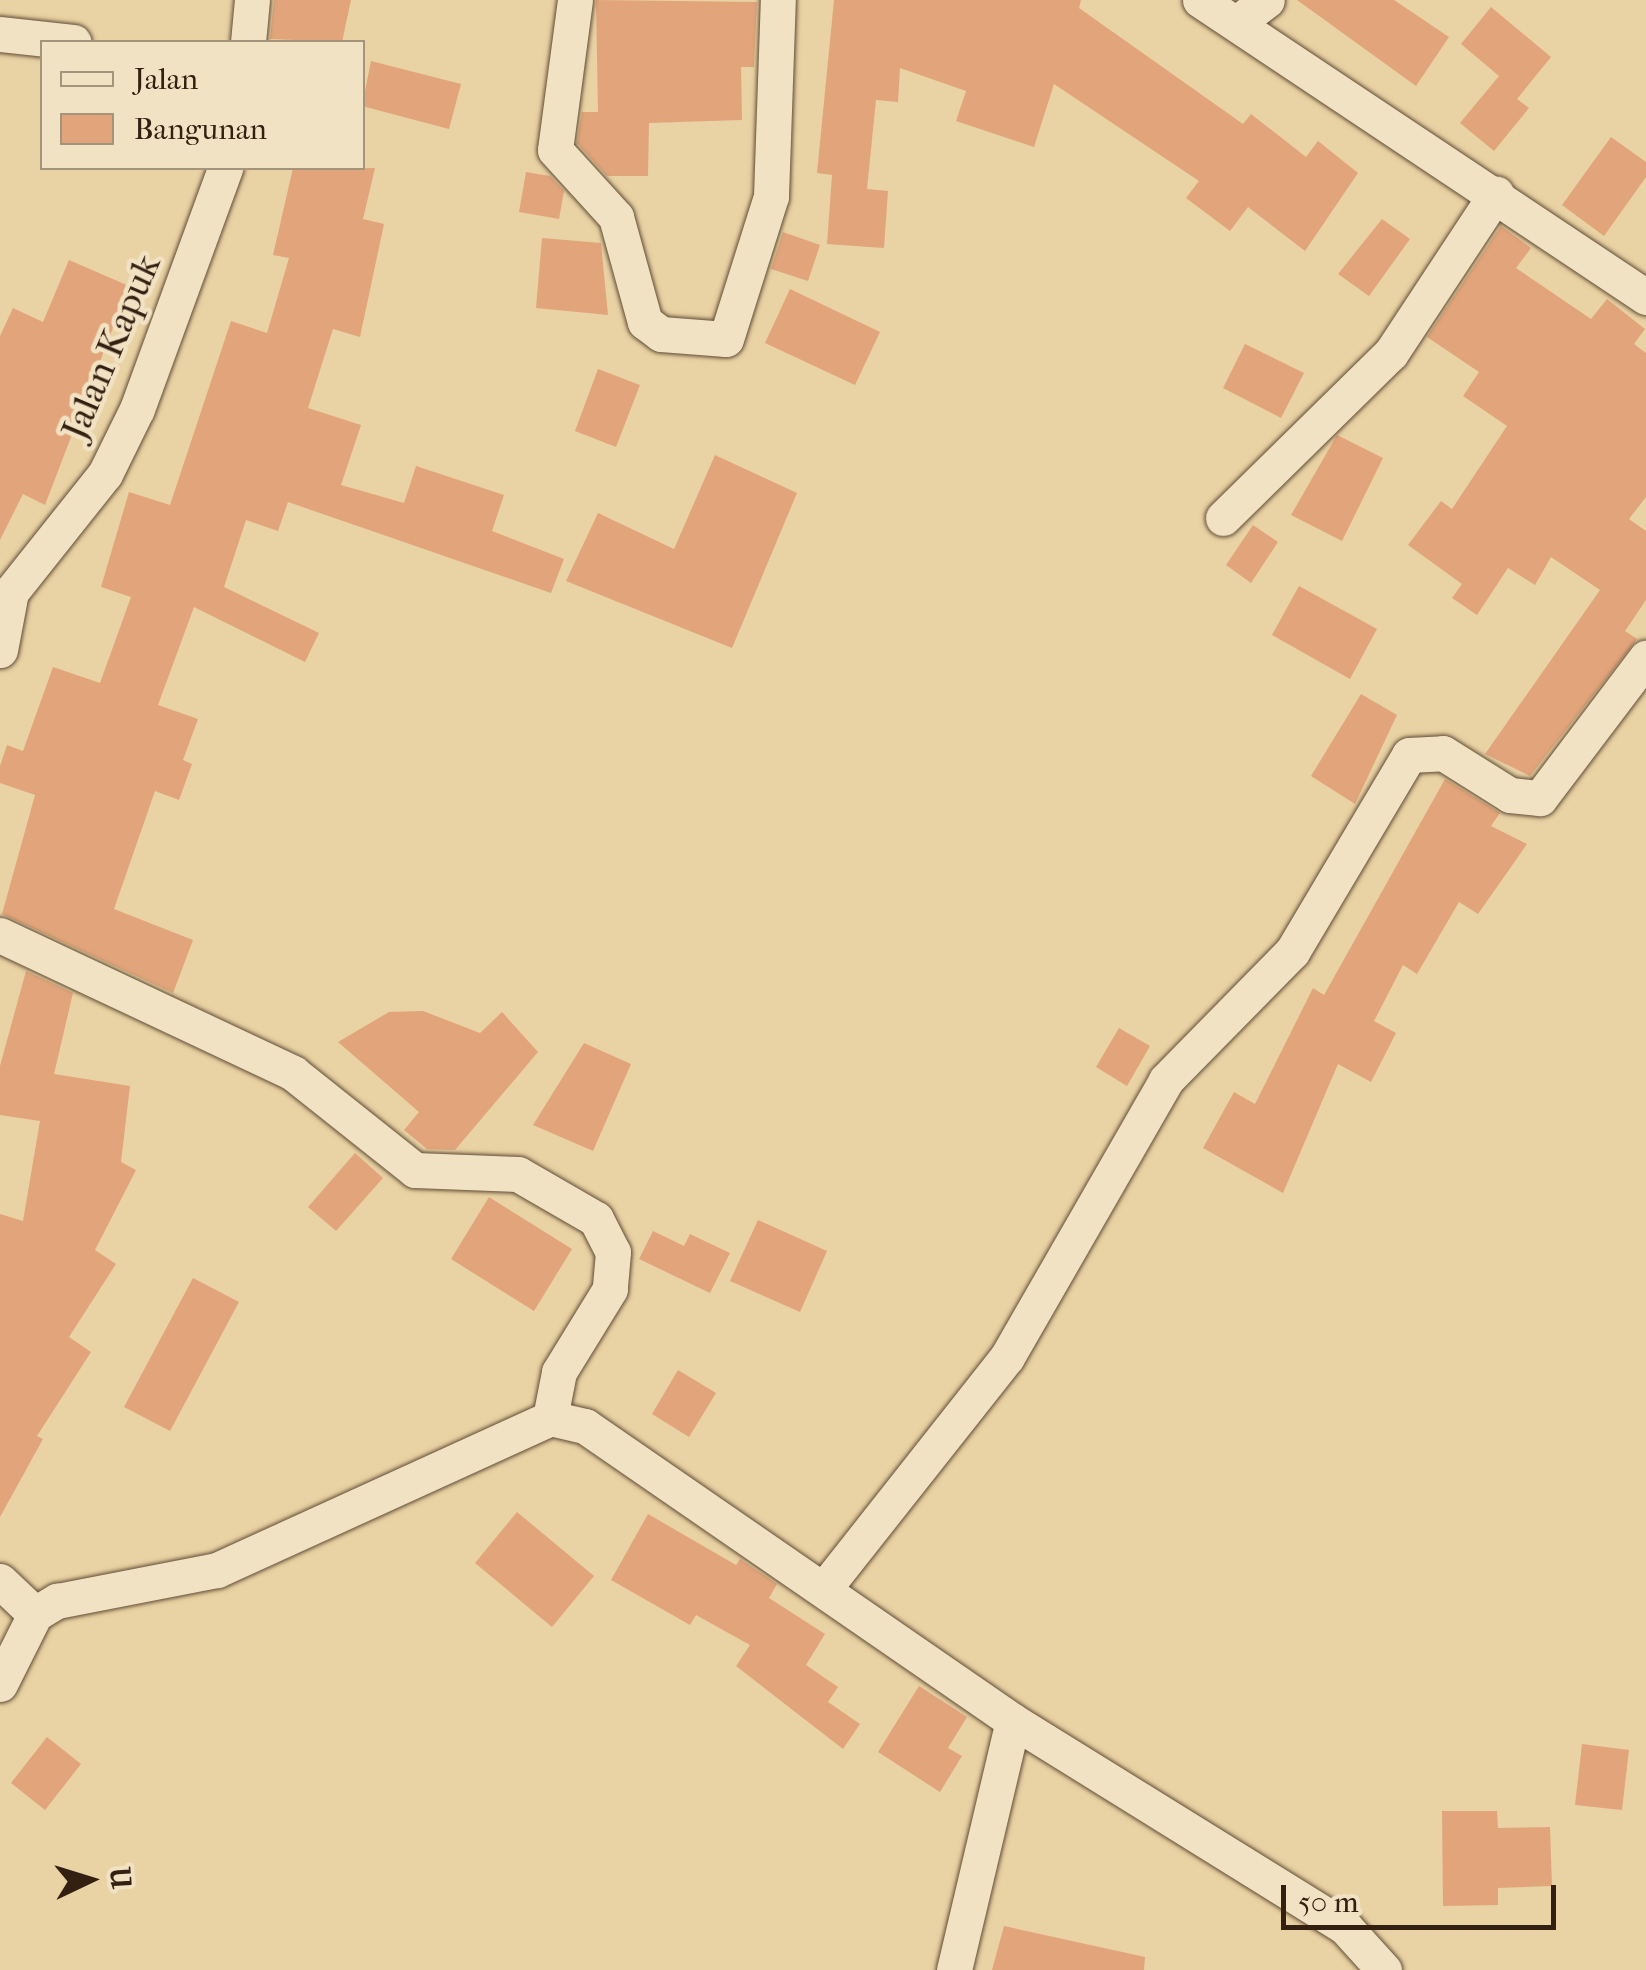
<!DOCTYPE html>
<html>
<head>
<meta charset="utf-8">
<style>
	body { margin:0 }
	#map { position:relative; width:1646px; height:1970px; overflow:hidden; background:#e9d2a3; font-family:"IM FELL French Canon",serif }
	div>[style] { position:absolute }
	.building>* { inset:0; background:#e2a57b }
	.roads { filter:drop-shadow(0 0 2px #604c36) drop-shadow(0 0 2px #604c36) }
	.minor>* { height:35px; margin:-17.5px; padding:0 17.5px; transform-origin:17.5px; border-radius:17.5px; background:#f1e2c3 }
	span { translate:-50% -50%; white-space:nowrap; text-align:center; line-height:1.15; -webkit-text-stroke:9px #f1e2c3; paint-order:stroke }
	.street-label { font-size:38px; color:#332011 }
	.legend { position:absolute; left:40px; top:40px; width:325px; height:130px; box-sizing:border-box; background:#f1e2c3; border:2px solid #a5947c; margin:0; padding:12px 18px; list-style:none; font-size:30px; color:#332011 }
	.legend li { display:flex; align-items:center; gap:20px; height:50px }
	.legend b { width:50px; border:2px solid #a5947c }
	.north { position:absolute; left:40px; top:1830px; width:100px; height:100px; -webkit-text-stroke:8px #f1e2c3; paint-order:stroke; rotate:86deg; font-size:28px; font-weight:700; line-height:40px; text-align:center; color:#332011 }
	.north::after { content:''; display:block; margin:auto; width:35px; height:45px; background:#332011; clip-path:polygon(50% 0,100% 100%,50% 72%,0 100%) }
	.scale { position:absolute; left:1281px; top:1885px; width:275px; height:45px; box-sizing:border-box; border:5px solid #332011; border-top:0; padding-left:12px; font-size:30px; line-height:35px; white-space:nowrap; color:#332011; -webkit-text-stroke:8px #f1e2c3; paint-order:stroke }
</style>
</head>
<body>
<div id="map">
	<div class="building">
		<i style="clip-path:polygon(274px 0,351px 0,342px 42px,270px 39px)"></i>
		<i style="clip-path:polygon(596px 0,757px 2px,754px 67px,741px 67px,742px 120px,649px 123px,648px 176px,607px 176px,577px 143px,582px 112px,598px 112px)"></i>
		<i style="clip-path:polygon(834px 0,1081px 0,1079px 8px,1243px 124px,1251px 114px,1306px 157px,1318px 141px,1358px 173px,1305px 251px,1248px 207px,1230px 231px,1186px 198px,1199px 181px,1054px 84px,1034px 147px,956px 121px,966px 91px,900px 68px,898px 102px,876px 100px,867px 189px,888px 191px,884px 248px,827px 244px,832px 175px,817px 173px)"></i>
		<i style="clip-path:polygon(1297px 0,1394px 0,1449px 37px,1416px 86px)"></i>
		<i style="clip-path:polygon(1491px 7px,1551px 57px,1517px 99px,1529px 108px,1494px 151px,1460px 123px,1499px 76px,1461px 44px)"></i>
		<i style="clip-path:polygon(371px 61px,461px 84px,449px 129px,362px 106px)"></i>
		<i style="clip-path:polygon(1611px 137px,1646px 162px,1646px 177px,1604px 236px,1562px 205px)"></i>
		<i style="clip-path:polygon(293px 168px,375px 168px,363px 219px,384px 224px,360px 337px,333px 329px,308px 408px,361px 425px,341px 485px,404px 503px,416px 466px,504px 495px,492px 531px,564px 559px,551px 593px,288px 502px,278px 531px,246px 520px,224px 587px,319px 633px,305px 662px,194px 607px,158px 705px,198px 719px,183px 760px,192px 764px,179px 800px,155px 791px,114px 909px,193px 940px,173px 993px,2px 914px,35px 795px,0 783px,0 766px,7px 745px,23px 751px,53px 667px,100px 683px,131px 597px,101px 587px,129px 492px,170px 505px,231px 321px,267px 333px,289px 258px,273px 255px)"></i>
		<i style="clip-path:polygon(526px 172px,550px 176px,564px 191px,559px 219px,519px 212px)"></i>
		<i style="clip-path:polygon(1382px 219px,1410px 239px,1369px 296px,1338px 274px)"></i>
		<i style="clip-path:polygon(1501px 226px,1531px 248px,1516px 268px,1591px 319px,1607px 299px,1645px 329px,1634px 344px,1646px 353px,1646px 497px,1629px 519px,1646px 531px,1646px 600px,1625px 631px,1637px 639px,1530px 776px,1485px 754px,1600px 590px,1551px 557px,1535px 585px,1508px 568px,1477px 615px,1452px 598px,1462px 584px,1408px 545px,1441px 501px,1452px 509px,1507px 426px,1463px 396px,1479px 372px,1427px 337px)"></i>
		<i style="clip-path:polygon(783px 232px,820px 245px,808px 281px,771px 269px)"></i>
		<i style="clip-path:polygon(542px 238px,601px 243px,608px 315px,536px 308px)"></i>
		<i style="clip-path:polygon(69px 260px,129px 286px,45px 505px,23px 494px,0 540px,0 336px,13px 308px,43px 322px)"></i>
		<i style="clip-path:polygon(790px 289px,880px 332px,855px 385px,765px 343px)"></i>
		<i style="clip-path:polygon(1245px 344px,1304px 373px,1281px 418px,1223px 388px)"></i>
		<i style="clip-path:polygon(598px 369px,640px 385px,616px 447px,575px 431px)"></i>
		<i style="clip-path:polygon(1337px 435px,1383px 458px,1342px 541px,1291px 515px)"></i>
		<i style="clip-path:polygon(715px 455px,797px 493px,732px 648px,566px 581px,598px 513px,674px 549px)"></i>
		<i style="clip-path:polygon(1253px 525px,1278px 542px,1251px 583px,1226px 565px)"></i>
		<i style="clip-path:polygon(1299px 586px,1377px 629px,1350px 679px,1272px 635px)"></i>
		<i style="clip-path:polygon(1361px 694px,1397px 715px,1355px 804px,1311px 776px)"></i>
		<i style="clip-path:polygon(1445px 779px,1500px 813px,1491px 826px,1527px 844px,1478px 914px,1459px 902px,1417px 974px,1403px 965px,1374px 1021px,1396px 1033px,1371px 1082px,1338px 1064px,1283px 1193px,1203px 1148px,1234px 1092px,1255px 1104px,1313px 988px,1324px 995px)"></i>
		<i style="clip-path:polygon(26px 971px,73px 993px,54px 1074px,130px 1086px,121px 1162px,136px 1170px,95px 1250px,116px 1264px,69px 1337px,91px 1352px,37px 1436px,43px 1439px,0 1517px,0 1214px,23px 1221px,40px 1121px,0 1115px,0 1066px)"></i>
		<i style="clip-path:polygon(423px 1011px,480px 1033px,502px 1012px,538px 1052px,455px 1150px,427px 1149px,404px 1130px,419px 1112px,338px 1042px,389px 1012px)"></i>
		<i style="clip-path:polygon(1119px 1028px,1150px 1046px,1127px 1086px,1096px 1067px)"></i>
		<i style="clip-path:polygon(584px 1043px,631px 1064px,593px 1151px,533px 1125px)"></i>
		<i style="clip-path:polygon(355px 1153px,383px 1178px,336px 1231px,308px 1207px)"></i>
		<i style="clip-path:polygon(489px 1197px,572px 1249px,534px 1311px,451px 1259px)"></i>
		<i style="clip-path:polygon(758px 1220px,827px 1251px,800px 1312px,730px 1281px)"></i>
		<i style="clip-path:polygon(653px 1231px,684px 1246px,690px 1234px,730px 1253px,710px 1293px,639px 1259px)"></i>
		<i style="clip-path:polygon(193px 1278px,239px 1302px,170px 1431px,124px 1407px)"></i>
		<i style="clip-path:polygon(678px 1370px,716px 1393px,689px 1437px,652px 1414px)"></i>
		<i style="clip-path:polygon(517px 1512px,594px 1576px,552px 1627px,475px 1563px)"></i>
		<i style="clip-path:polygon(648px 1514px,736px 1565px,740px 1559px,777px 1584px,769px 1598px,825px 1634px,806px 1665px,838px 1687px,828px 1702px,860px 1724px,843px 1749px,736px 1666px,750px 1645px,696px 1615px,690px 1625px,611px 1580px)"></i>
		<i style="clip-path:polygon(919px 1686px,967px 1717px,948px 1748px,962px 1756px,940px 1792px,878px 1752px)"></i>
		<i style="clip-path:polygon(47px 1737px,81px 1764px,45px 1810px,11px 1783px)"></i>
		<i style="clip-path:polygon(1582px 1744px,1629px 1750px,1622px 1810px,1575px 1805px)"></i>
		<i style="clip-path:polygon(1442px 1811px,1497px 1811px,1498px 1828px,1550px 1827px,1552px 1886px,1498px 1888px,1498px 1905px,1443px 1906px)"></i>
		<i style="clip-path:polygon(1004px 1926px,1145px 1957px,1144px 1970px,992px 1970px)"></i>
	</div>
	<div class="roads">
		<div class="minor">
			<i style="left:575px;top:0;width:151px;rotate:97.6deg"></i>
			<i style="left:555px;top:150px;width:91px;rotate:47.7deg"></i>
			<i style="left:616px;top:217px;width:109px;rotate:74.6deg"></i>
			<i style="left:645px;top:322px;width:20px;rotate:37deg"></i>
			<i style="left:661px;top:334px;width:65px;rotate:4.4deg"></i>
			<i style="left:726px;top:339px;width:150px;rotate:-72.5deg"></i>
			<i style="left:771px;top:196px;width:196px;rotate:-88deg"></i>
			<i style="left:1200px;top:0;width:536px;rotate:33.66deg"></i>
			<i style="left:1238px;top:22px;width:36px;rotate:-37deg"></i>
			<i style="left:0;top:34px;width:74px;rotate:6.2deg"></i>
			<i style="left:248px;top:42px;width:42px;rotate:-84.6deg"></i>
			<i style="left:1223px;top:518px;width:235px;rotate:-44.5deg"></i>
			<i style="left:1391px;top:353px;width:191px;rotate:-56.6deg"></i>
			<i style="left:0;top:650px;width:59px;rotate:-79.3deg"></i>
			<i style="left:11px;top:592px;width:151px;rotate:-51.5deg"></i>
			<i style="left:105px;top:474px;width:72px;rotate:-63.8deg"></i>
			<i style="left:137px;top:409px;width:257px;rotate:-69.9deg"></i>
			<i style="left:0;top:935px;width:324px;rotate:25.2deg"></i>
			<i style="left:293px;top:1073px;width:156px;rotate:38.5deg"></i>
			<i style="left:415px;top:1170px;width:103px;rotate:2.2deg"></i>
			<i style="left:518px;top:1174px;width:90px;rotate:30deg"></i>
			<i style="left:596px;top:1219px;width:37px;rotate:63deg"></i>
			<i style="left:613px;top:1252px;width:37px;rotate:95deg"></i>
			<i style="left:610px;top:1289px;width:97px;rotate:121.6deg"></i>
			<i style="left:559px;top:1372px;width:47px;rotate:101.1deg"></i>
			<i style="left:550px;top:1418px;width:36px;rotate:13deg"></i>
			<i style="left:585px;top:1426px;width:520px;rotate:34.58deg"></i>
			<i style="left:1013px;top:1721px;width:391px;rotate:31.8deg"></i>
			<i style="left:1345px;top:1927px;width:58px;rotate:47.8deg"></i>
			<i style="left:0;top:1581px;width:48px;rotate:43.3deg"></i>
			<i style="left:827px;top:1585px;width:290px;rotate:-51.7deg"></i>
			<i style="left:1007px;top:1357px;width:319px;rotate:-60.1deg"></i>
			<i style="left:1166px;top:1080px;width:180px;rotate:-45.5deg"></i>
			<i style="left:1292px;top:952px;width:229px;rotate:-59.3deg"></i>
			<i style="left:1409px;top:755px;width:34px;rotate:-3deg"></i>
			<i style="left:1443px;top:753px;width:79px;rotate:32.1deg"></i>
			<i style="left:1510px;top:795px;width:30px;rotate:6deg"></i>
			<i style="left:1540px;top:798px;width:176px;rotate:-52.9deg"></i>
			<i style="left:0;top:1684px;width:78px;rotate:-63.4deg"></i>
			<i style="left:35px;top:1614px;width:26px;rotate:-31deg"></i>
			<i style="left:57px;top:1601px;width:163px;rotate:-11deg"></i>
			<i style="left:217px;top:1570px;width:366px;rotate:-24.5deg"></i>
			<i style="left:954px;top:1970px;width:256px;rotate:-76.7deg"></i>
		</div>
	</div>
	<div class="street-label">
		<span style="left:111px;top:347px;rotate:-67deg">Jalan Kapuk</span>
	</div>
	<ul class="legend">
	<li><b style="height:12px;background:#f1e2c3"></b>Jalan</li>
	<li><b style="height:28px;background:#e2a57b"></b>Bangunan</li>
	</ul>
	<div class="north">U</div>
	<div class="scale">50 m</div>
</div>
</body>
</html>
